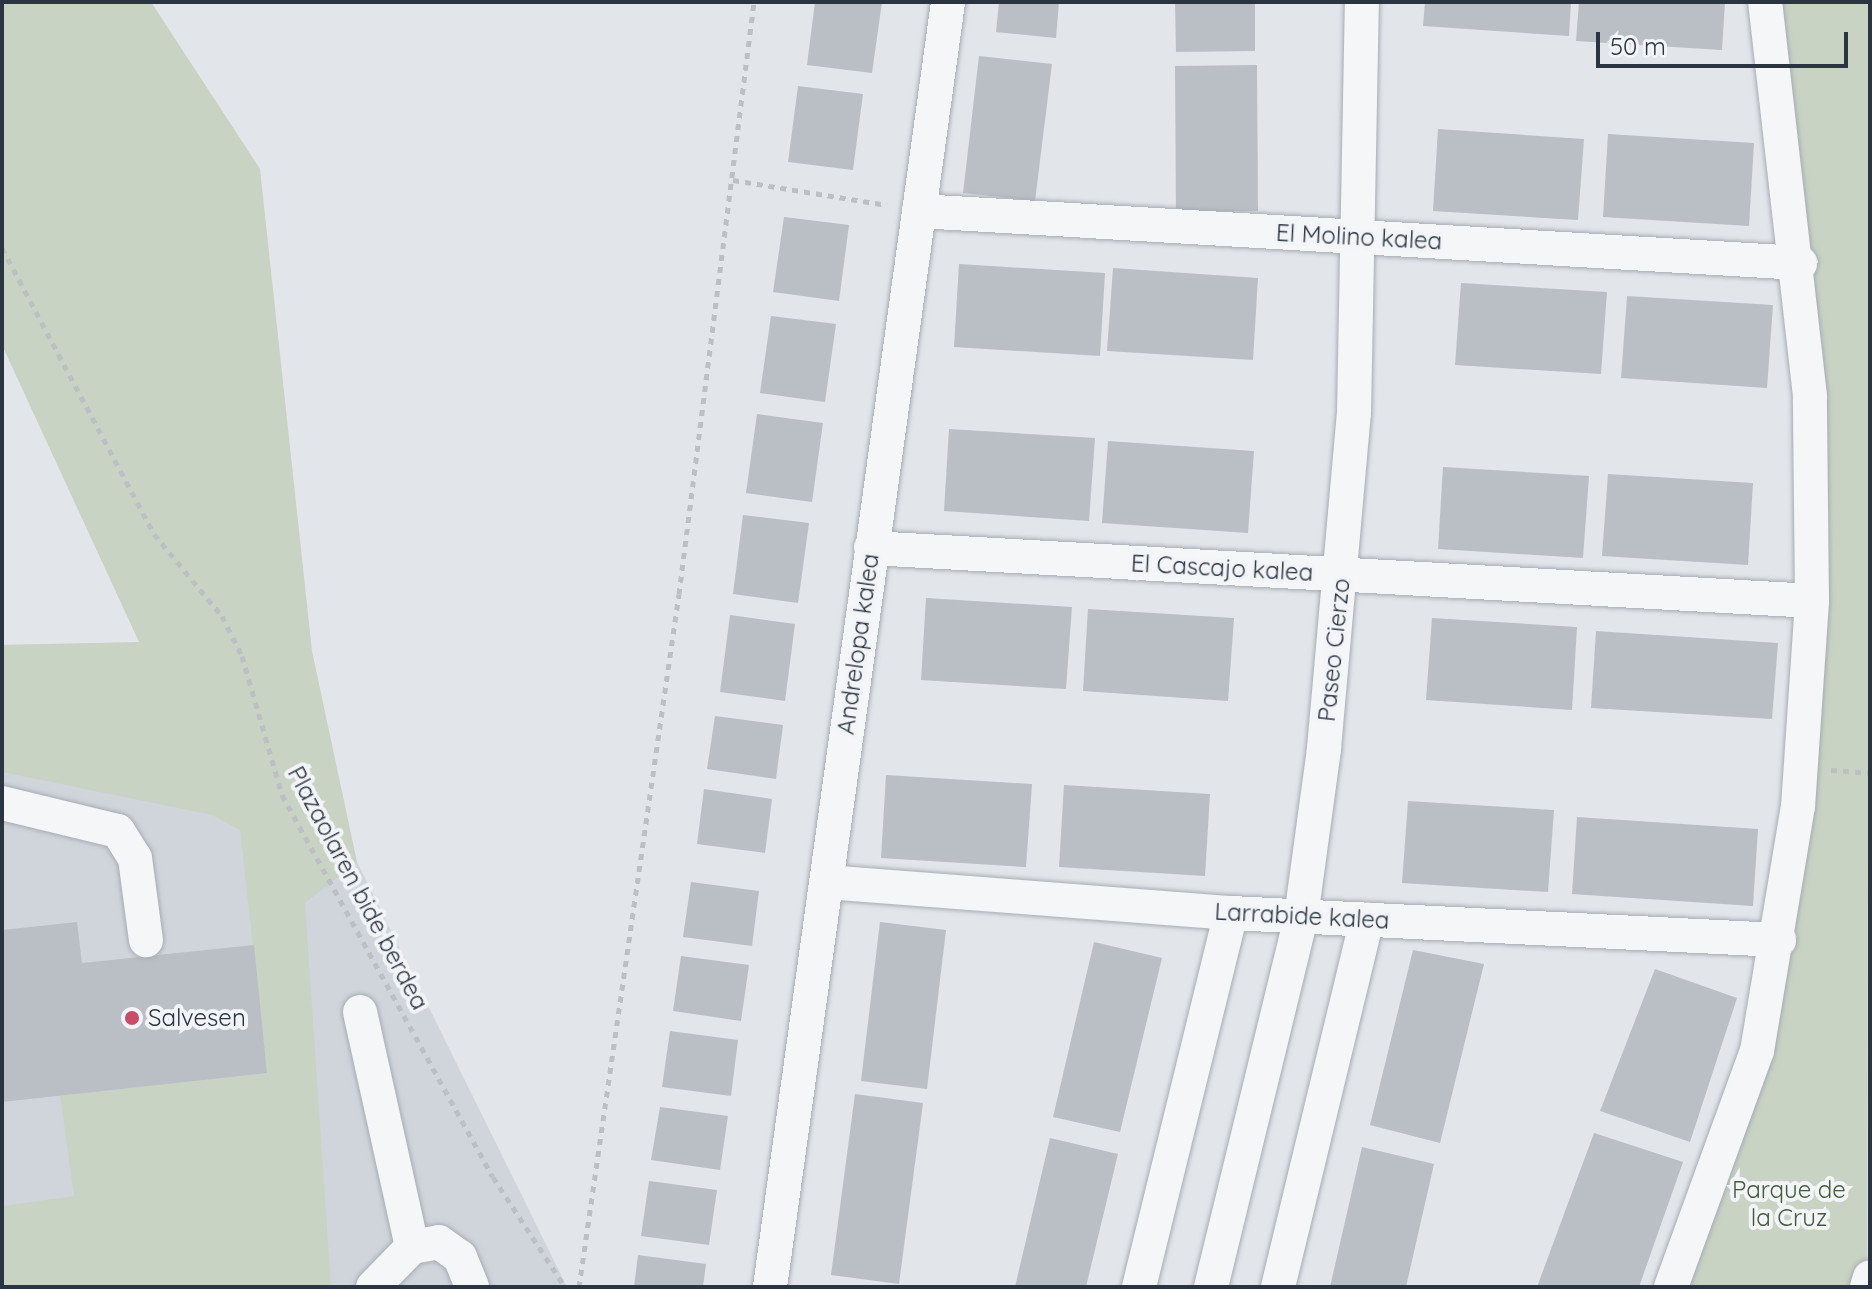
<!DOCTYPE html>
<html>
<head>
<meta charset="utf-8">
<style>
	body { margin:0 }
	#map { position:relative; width:1872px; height:1289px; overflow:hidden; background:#e2e5ea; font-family:Quicksand,sans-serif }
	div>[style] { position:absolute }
	.built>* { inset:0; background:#d0d5dc }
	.green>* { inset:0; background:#c8d3c4 }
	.building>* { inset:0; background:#babfc6 }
	.path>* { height:5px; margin-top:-2.5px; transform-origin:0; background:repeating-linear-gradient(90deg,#bcc0c5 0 6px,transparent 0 12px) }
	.roads { filter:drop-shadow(0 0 2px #a7acb4) drop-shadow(0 0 2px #a7acb4) }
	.minor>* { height:34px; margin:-17px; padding:0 17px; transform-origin:17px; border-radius:17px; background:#f5f6f8 }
	.dots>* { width:22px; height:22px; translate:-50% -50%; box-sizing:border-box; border:4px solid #f2f4f7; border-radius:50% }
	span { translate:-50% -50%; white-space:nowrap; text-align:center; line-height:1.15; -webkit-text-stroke:8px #f2f4f7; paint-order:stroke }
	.street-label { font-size:24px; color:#2b3441 }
	.poi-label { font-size:24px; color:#2b3441 }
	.left { translate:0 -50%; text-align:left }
	.park-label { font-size:24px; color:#415c39 }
	.frame { position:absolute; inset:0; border:4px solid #2b3441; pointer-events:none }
	.scale { position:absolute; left:1596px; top:32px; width:252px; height:36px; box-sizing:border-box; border:4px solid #2b3441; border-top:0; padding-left:10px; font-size:24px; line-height:28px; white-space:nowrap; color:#2b3441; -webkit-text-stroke:6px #f2f4f7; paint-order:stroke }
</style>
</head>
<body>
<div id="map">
	<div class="built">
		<i style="clip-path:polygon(139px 643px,357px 862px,567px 1287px,2px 1287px,2px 645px)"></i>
	</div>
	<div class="green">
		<i style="clip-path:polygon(2px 2px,151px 2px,260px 169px,312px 651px,357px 862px,305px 903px,331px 1287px,2px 1287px,2px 1206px,74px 1196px,60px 1095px,267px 1073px,240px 830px,212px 815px,2px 772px,2px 645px,139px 642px,2px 345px)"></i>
		<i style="clip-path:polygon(1765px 2px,1870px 2px,1867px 1287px,1673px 1287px,1757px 1051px,1812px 601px)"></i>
	</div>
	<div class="building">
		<i style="clip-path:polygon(815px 2px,882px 2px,872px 73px,807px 65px)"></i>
		<i style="clip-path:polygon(999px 2px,1059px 2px,1056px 38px,996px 32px)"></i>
		<i style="clip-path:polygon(1175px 2px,1255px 2px,1255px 51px,1176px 52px)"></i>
		<i style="clip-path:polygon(1425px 2px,1571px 2px,1569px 36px,1423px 26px)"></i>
		<i style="clip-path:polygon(1579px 2px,1725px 2px,1722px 50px,1576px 41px)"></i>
		<i style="clip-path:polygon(979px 56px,1052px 64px,1035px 201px,963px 193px)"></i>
		<i style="clip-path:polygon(1257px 65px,1258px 211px,1176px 212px,1175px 66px)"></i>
		<i style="clip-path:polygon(798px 86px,863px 94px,853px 170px,788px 162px)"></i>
		<i style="clip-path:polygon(1438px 129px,1584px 139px,1578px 220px,1433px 211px)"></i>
		<i style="clip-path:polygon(1608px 134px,1754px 143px,1749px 226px,1603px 217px)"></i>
		<i style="clip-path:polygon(784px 217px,849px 225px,839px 301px,773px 292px)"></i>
		<i style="clip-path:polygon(959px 264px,1105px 273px,1100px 356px,954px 347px)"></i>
		<i style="clip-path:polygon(1113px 268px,1258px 278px,1253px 360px,1107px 351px)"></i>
		<i style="clip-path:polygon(1461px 283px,1607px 292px,1601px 374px,1455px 365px)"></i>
		<i style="clip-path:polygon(1627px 296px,1773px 305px,1767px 388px,1621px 378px)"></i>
		<i style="clip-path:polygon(771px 316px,836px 324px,825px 402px,760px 393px)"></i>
		<i style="clip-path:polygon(757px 414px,823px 423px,812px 502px,746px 493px)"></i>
		<i style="clip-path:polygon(949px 429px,1095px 438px,1089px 521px,944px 511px)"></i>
		<i style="clip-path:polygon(1108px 441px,1254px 451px,1248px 533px,1102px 523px)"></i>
		<i style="clip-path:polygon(1443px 467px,1589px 476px,1583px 558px,1438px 549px)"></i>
		<i style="clip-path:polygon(1608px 474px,1753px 483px,1748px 565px,1602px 556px)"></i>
		<i style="clip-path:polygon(743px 515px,809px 523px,798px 603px,733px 594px)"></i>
		<i style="clip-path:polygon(926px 598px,1072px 607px,1066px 689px,921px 680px)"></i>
		<i style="clip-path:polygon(1088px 609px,1234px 618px,1228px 701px,1083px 691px)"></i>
		<i style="clip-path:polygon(730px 615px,795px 624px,785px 701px,720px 692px)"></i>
		<i style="clip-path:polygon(1432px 618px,1577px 627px,1572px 710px,1426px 700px)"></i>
		<i style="clip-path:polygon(1596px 631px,1778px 643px,1772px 719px,1591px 708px)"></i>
		<i style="clip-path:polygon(715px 716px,783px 725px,776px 779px,707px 769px)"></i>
		<i style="clip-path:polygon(886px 775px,1032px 784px,1026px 867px,881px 858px)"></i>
		<i style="clip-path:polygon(1064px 785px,1210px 794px,1205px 876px,1059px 867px)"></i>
		<i style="clip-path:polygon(704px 789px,772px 799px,765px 853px,697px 844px)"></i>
		<i style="clip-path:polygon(1408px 801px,1554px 810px,1548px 892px,1402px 883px)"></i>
		<i style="clip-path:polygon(1577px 817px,1758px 829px,1753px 906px,1572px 894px)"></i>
		<i style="clip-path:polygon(691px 882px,759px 891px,752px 946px,683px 937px)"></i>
		<i style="clip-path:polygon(77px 922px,82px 963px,254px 945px,267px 1073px,2px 1102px,2px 930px)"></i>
		<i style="clip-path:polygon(880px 922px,946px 930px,927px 1089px,861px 1081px)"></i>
		<i style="clip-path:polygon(1094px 942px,1162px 958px,1120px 1132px,1053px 1117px)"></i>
		<i style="clip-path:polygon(1413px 950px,1484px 964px,1440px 1143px,1370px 1125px)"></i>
		<i style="clip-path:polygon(681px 956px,749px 965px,741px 1021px,673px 1011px)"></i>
		<i style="clip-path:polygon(1655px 969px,1737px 998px,1690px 1142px,1600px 1111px)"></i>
		<i style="clip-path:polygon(670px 1031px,738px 1040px,731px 1096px,662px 1087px)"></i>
		<i style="clip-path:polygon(855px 1094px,923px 1103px,899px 1284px,831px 1275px)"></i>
		<i style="clip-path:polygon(660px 1107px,728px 1116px,720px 1170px,651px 1160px)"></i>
		<i style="clip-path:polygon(1594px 1133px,1683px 1162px,1639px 1287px,1537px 1287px)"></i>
		<i style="clip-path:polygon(1050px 1138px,1118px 1154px,1086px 1287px,1015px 1287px)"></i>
		<i style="clip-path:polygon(1362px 1147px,1434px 1164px,1406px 1287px,1330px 1287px)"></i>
		<i style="clip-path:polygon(649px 1181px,717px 1190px,709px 1245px,641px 1236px)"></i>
		<i style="clip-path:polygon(638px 1255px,706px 1264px,703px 1287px,634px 1287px)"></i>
	</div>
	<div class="path">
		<i style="left:733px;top:180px;width:156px;rotate:9.2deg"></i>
		<i style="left:2px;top:248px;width:324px;rotate:62deg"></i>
		<i style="left:154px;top:534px;width:107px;rotate:50.3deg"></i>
		<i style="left:222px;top:616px;width:45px;rotate:63.4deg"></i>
		<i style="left:242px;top:656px;width:145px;rotate:73.9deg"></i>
		<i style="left:282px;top:795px;width:436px;rotate:61.1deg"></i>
		<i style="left:493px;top:1177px;width:131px;rotate:56.8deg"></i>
		<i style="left:1831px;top:770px;width:39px;rotate:4deg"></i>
		<i style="left:579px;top:1287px;width:700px;rotate:-81.79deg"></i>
		<i style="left:679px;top:594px;width:597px;rotate:-82.78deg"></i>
	</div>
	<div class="roads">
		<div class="minor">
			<i style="left:919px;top:211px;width:883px;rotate:3.38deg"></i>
			<i style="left:871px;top:548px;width:942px;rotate:3.22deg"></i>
			<i style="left:2px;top:803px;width:119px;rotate:13.6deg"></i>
			<i style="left:118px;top:831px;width:32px;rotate:58deg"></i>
			<i style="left:135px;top:858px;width:83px;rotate:82.4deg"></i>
			<i style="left:827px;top:882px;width:405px;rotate:4.4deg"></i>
			<i style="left:1231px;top:913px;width:549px;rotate:2.82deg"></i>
			<i style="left:360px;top:1012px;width:241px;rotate:77.5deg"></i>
			<i style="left:373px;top:1287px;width:56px;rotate:-45.7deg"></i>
			<i style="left:412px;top:1247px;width:27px;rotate:-10deg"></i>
			<i style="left:439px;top:1242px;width:26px;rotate:36deg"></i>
			<i style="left:460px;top:1257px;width:32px;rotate:68deg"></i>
			<i style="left:770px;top:1287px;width:1297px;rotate:-82.11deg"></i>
			<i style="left:1139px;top:1287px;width:385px;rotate:-76.2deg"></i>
			<i style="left:1211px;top:1287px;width:381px;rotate:-76.3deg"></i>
			<i style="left:1301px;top:917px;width:171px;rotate:-82.2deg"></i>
			<i style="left:1324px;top:748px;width:336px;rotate:-84.9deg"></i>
			<i style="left:1354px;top:413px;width:411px;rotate:-88.9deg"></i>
			<i style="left:1278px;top:1287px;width:378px;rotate:-76.4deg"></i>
			<i style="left:1671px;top:1287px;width:251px;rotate:-70deg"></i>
			<i style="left:1757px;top:1051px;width:247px;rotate:-80.5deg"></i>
			<i style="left:1798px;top:807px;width:206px;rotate:-86.1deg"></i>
			<i style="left:1812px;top:601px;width:205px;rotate:-90.6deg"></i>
			<i style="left:1810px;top:396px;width:397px;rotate:-96.5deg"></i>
			<i style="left:1867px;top:1287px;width:10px;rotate:-73deg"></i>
		</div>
	</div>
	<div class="dots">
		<i style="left:132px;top:1018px;background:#c74e66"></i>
	</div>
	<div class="street-label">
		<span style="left:1359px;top:237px;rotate:3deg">El Molino kalea</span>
		<span style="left:1222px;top:568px;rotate:3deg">El Cascajo kalea</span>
		<span style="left:858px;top:644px;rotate:-82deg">Andrelopa kalea</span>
		<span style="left:1334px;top:650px;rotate:-84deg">Paseo Cierzo</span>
		<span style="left:358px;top:888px;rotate:62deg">Plazaolaren bide berdea</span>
		<span style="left:1302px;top:916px;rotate:3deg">Larrabide kalea</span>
	</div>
	<div class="poi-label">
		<span class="left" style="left:148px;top:1018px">Salvesen</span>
	</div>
	<div class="park-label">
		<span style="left:1789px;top:1204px">Parque de<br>la Cruz</span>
	</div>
	<div class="frame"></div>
	<div class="scale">50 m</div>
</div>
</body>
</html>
